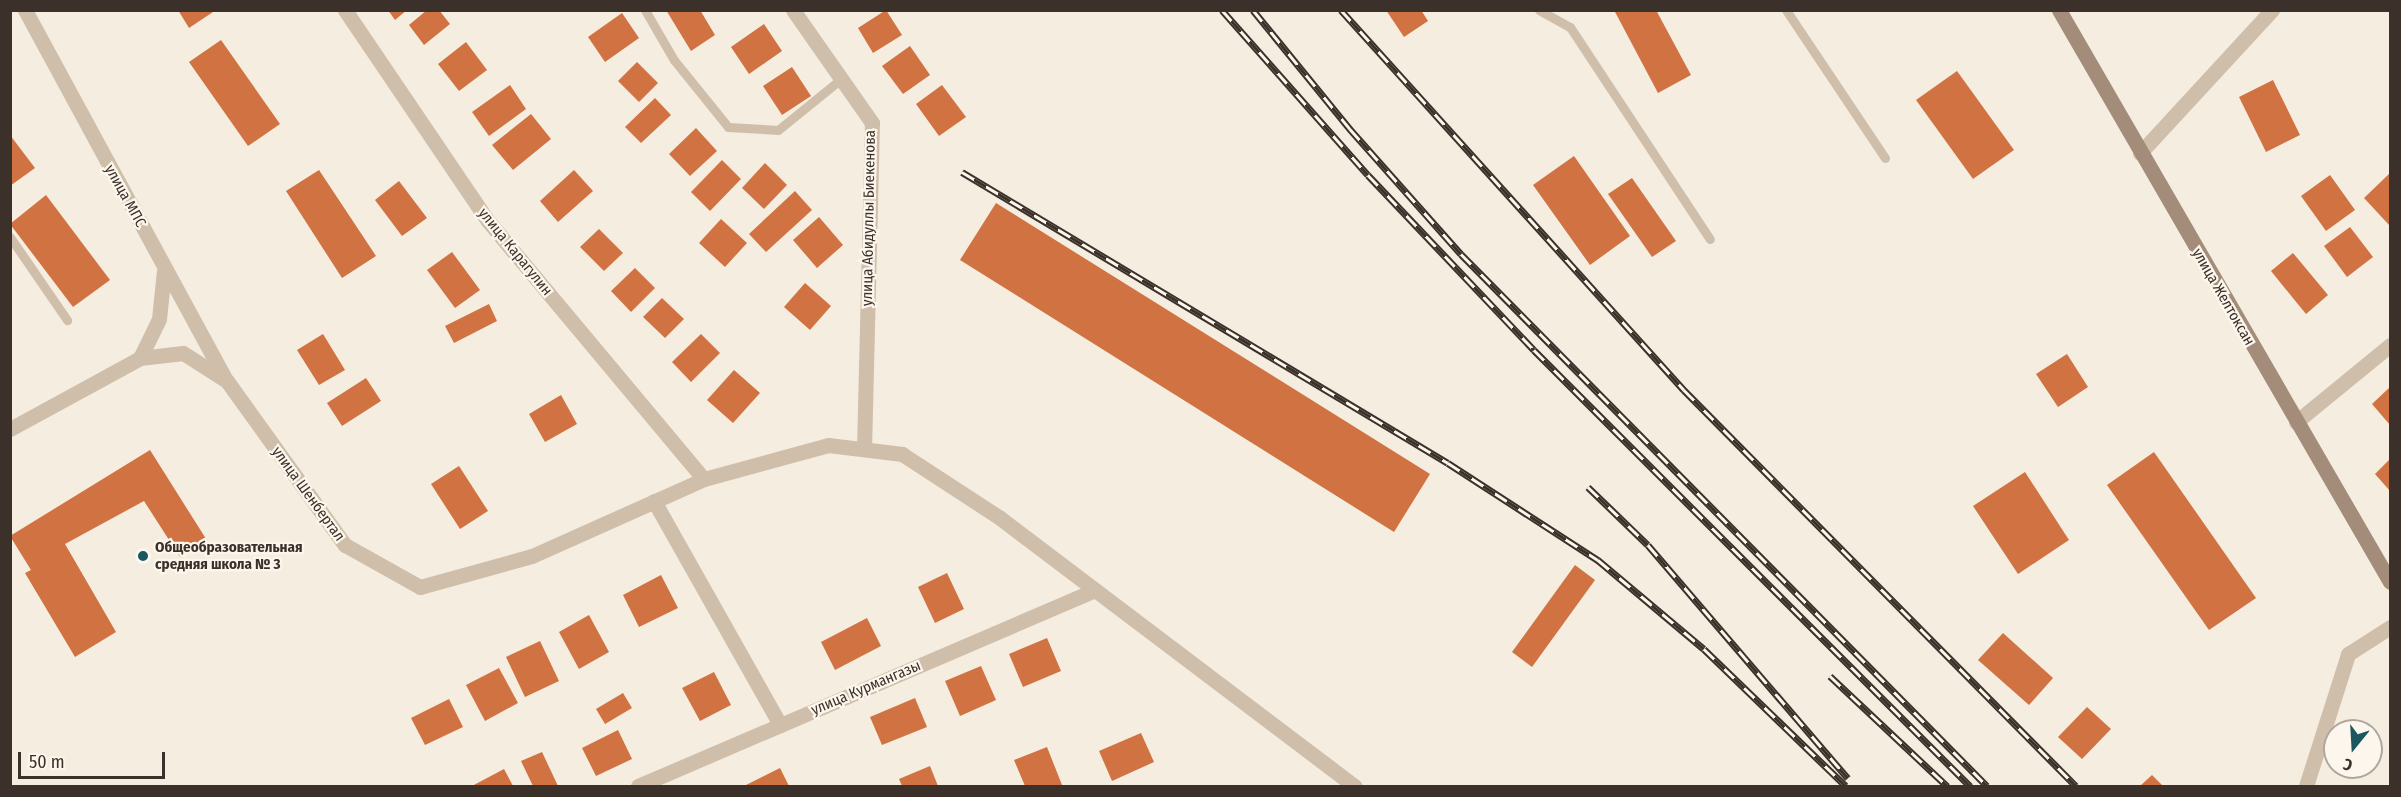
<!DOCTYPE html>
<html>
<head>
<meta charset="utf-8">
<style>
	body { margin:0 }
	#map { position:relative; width:2401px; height:797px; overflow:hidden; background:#f5eddf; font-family:"Fira Sans Condensed",sans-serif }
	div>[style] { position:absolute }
	.building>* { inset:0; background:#d07242 }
	.lane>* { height:9px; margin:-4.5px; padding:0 4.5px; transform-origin:4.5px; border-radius:4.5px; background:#cfbea9 }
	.street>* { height:15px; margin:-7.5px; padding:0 7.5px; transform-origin:7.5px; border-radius:7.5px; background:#cfbea9 }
	.secondary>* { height:15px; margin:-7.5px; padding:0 7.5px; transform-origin:7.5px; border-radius:7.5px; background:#a38d7a }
	.rail>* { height:7px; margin-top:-3.5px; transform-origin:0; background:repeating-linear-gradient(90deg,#fcf6ec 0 14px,#3b312a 0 28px); box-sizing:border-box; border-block:2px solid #3b312a }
	.dots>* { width:16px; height:16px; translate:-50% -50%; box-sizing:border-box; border:3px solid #fcf6ec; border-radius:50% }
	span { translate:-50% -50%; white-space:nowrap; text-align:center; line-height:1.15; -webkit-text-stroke:4.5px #fcf6ec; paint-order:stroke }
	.street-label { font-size:15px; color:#3b312a }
	.poi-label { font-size:15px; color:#3b312a; font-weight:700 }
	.left { translate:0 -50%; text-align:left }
	.frame { position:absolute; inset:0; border:12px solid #3b312a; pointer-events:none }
	.north { position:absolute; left:2323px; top:719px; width:60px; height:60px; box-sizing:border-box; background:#fcf6ec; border:2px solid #afa79e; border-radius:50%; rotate:198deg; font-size:16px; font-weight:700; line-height:24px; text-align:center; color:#3b312a }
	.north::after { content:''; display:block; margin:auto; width:21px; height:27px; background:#1b5661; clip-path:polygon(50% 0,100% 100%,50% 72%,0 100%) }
	.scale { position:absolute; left:18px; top:752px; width:147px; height:27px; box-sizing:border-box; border:3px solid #3b312a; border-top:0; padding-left:8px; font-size:18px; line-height:21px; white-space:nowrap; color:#3b312a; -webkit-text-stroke:4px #fcf6ec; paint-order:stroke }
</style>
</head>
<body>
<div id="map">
	<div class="building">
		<i style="clip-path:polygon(178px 10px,216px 10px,189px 28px)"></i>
		<i style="clip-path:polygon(388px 10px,407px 10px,395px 20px)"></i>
		<i style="clip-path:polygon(427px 10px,439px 10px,450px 24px,424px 45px,409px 25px)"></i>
		<i style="clip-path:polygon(666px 10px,700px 10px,715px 35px,691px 51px)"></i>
		<i style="clip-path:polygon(886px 10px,902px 35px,873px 53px,858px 28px)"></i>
		<i style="clip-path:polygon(1386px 10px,1421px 10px,1428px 21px,1404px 37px)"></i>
		<i style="clip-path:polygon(1614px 10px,1656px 10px,1691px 75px,1658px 93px)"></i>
		<i style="clip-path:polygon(622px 13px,639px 38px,605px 62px,588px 37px)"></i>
		<i style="clip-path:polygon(764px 24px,782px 51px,749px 74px,731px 47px)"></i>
		<i style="clip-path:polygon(221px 40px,280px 124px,248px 146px,189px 62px)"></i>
		<i style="clip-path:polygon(466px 42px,487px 70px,459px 91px,438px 64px)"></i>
		<i style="clip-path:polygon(910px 46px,930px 75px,903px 94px,882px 66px)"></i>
		<i style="clip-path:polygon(637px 62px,658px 83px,639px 102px,618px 81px)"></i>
		<i style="clip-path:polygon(792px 67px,811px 96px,782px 115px,763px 86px)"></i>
		<i style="clip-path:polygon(1957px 71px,2014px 150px,1973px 179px,1916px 100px)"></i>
		<i style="clip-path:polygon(2273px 80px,2300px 135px,2266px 152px,2239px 97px)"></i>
		<i style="clip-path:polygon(510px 85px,526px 109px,489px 136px,472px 112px)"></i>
		<i style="clip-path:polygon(942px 85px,966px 117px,939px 136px,916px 104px)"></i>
		<i style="clip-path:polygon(655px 98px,671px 115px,641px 143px,625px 127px)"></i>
		<i style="clip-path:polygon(531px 114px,551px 139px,513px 170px,492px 145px)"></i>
		<i style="clip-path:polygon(696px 128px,717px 151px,690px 176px,669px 154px)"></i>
		<i style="clip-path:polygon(10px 135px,35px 168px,10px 186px)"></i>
		<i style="clip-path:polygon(1574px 156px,1630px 236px,1590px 265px,1533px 185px)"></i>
		<i style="clip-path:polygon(722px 160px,741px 179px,710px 211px,691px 192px)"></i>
		<i style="clip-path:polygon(765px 163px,787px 185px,764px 209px,742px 188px)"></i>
		<i style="clip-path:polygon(319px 170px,376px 256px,342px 278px,286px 191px)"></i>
		<i style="clip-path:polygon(574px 170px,593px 191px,558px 222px,540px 201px)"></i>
		<i style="clip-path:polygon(2390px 173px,2390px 226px,2364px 198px)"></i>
		<i style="clip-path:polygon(2330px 175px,2355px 210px,2326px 231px,2301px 196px)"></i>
		<i style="clip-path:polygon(1632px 178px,1676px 241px,1652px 257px,1608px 194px)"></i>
		<i style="clip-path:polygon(399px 181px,427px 218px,402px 236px,375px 200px)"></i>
		<i style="clip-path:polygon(795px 191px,812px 210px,766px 252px,749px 234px)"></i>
		<i style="clip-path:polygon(46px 195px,110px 280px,73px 307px,10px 224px)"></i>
		<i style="clip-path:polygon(996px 203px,1430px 474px,1394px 532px,960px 260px)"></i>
		<i style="clip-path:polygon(819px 217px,843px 245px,817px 268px,793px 240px)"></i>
		<i style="clip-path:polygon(721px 219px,747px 243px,725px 267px,699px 243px)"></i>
		<i style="clip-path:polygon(2350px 227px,2373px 257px,2347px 277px,2324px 246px)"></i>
		<i style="clip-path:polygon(599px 229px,623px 253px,604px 271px,580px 247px)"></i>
		<i style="clip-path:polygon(452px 252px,480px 290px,455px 308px,427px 270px)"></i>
		<i style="clip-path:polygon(2293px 253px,2328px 295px,2306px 314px,2271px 271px)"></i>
		<i style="clip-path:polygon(635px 268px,655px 288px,631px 312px,611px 291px)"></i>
		<i style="clip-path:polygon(805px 283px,831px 306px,810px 330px,784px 307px)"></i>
		<i style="clip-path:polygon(662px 298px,684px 319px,665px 338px,643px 317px)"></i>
		<i style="clip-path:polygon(489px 304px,497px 321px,454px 343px,445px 326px)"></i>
		<i style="clip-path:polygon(323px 334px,345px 370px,319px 385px,297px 350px)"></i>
		<i style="clip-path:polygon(701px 334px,720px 353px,691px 382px,672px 362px)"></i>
		<i style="clip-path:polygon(2067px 354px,2088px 387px,2058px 407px,2036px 374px)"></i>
		<i style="clip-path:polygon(734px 370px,760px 393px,733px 423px,707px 400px)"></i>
		<i style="clip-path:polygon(366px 378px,381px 401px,342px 426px,327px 403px)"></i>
		<i style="clip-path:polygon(2390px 387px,2390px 425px,2372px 404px)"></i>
		<i style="clip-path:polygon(561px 395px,577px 424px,545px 442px,529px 414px)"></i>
		<i style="clip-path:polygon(150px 450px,208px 542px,180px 557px,144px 501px,65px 544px,116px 632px,75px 657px,25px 573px,31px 570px,10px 536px)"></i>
		<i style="clip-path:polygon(2154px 452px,2256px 598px,2209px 630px,2107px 485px)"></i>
		<i style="clip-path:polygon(2390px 459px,2390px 491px,2375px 474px)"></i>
		<i style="clip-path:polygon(459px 466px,488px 511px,460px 529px,431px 484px)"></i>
		<i style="clip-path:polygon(2025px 472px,2069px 540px,2018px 574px,1973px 506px)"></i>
		<i style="clip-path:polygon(1575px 565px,1595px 580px,1532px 667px,1512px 652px)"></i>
		<i style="clip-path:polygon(947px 573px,964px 609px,935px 623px,918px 587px)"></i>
		<i style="clip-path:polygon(661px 575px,678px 608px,639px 627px,623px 595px)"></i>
		<i style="clip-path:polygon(589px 615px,609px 652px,579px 669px,559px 632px)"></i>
		<i style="clip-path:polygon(867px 618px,881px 646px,835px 670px,821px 642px)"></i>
		<i style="clip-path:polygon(2003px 633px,2053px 678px,2029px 705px,1978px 660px)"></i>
		<i style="clip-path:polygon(1047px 638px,1061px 671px,1023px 687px,1009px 654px)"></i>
		<i style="clip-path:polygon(540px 641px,559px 681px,525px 697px,506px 657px)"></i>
		<i style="clip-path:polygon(981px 666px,996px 700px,960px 716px,945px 681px)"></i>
		<i style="clip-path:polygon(499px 668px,518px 703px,485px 721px,466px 685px)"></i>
		<i style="clip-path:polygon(714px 672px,731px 705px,700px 721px,682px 688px)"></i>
		<i style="clip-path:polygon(623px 693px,632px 708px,605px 724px,596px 709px)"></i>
		<i style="clip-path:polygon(915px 698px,927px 727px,882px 745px,870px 717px)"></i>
		<i style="clip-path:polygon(449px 699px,463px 727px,425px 745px,411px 718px)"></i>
		<i style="clip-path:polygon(2087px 707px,2111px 729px,2082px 759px,2058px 737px)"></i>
		<i style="clip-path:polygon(618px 730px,632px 759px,596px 776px,582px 748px)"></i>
		<i style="clip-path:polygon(1141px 733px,1154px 762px,1112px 781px,1099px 751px)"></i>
		<i style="clip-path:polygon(1047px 747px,1062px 785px,1025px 786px,1014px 760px)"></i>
		<i style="clip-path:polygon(542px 752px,558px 786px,533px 786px,521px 761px)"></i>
		<i style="clip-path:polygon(930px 766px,938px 786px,902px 786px,899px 779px)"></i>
		<i style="clip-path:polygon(780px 768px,789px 786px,744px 786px)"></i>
		<i style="clip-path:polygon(504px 769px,513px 786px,472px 786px)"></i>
		<i style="clip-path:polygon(2152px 775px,2163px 786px,2140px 786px)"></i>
	</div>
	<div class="lane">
		<i style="left:645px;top:10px;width:58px;rotate:59.9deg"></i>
		<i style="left:674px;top:60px;width:86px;rotate:51.1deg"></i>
		<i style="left:728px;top:127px;width:50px;rotate:3.4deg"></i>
		<i style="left:778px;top:130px;width:81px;rotate:-39deg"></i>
		<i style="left:1539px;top:10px;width:35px;rotate:29deg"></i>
		<i style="left:1570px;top:27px;width:254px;rotate:56.6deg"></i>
		<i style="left:1786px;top:10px;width:178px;rotate:56.2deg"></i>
		<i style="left:10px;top:237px;width:101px;rotate:55.5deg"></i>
	</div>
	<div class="street">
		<i style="left:25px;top:10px;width:420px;rotate:61.5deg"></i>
		<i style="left:345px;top:10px;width:255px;rotate:55.9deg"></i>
		<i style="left:488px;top:221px;width:336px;rotate:50.1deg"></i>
		<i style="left:793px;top:10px;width:138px;rotate:55deg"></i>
		<i style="left:872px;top:123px;width:326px;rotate:91.4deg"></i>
		<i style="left:2140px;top:153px;width:195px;rotate:-47.3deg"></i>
		<i style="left:140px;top:358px;width:43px;rotate:-64deg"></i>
		<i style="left:159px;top:319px;width:48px;rotate:-84.1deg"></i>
		<i style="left:2296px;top:422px;width:122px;rotate:-39.3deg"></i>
		<i style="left:10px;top:429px;width:148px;rotate:-28.6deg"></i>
		<i style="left:140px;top:358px;width:43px;rotate:-6.6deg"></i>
		<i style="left:183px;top:353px;width:52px;rotate:32.5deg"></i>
		<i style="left:227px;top:381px;width:202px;rotate:54.3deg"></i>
		<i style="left:345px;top:545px;width:86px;rotate:29.2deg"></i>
		<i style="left:420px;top:587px;width:116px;rotate:-15.5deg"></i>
		<i style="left:532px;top:556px;width:188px;rotate:-24.1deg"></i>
		<i style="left:704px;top:479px;width:129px;rotate:-15.3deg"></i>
		<i style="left:828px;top:445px;width:75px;rotate:6.9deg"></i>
		<i style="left:902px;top:454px;width:117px;rotate:33.1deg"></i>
		<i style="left:1000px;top:518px;width:445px;rotate:37.1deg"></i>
		<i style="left:654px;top:501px;width:257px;rotate:60.6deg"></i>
		<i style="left:638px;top:786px;width:497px;rotate:-23.2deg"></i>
		<i style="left:2306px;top:786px;width:139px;rotate:-72.3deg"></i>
		<i style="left:2348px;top:654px;width:50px;rotate:-32.7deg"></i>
	</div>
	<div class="secondary">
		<i style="left:2059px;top:10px;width:661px;rotate:59.94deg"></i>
	</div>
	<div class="rail">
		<i style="left:1222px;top:10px;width:220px;rotate:48.5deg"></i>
		<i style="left:1368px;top:175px;width:241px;rotate:46.5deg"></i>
		<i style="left:1534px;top:350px;width:617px;rotate:45deg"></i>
		<i style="left:1253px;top:10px;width:154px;rotate:50.8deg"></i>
		<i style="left:1350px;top:129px;width:167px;rotate:48.4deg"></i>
		<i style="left:1461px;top:254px;width:748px;rotate:45.32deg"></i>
		<i style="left:1341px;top:10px;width:512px;rotate:47.93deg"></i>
		<i style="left:1684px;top:390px;width:557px;rotate:45.29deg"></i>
		<i style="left:962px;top:172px;width:566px;rotate:30.91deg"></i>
		<i style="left:1448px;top:463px;width:179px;rotate:32.9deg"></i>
		<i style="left:1598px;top:560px;width:138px;rotate:40deg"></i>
		<i style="left:1704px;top:649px;width:197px;rotate:44deg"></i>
		<i style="left:1588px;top:487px;width:83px;rotate:44deg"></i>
		<i style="left:1648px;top:545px;width:307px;rotate:49.4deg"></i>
		<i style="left:1830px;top:676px;width:161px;rotate:43.2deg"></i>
	</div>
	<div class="dots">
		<i style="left:143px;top:556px;background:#1b5661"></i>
	</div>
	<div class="street-label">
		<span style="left:125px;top:196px;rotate:61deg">улица МПС</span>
		<span style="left:869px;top:218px;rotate:-89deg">улица Абидуллы Биекенова</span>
		<span style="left:515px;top:252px;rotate:51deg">улица Карагулин</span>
		<span style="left:2223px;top:297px;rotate:60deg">улица Желтоксан</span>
		<span style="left:308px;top:494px;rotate:54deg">улица Шенбертал</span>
		<span style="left:866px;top:688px;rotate:-23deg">улица Курмангазы</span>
	</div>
	<div class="poi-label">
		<span class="left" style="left:155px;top:556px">Общеобразовательная<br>средняя школа № 3</span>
	</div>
	<div class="frame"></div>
	<div class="north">С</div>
	<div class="scale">50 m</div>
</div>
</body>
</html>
